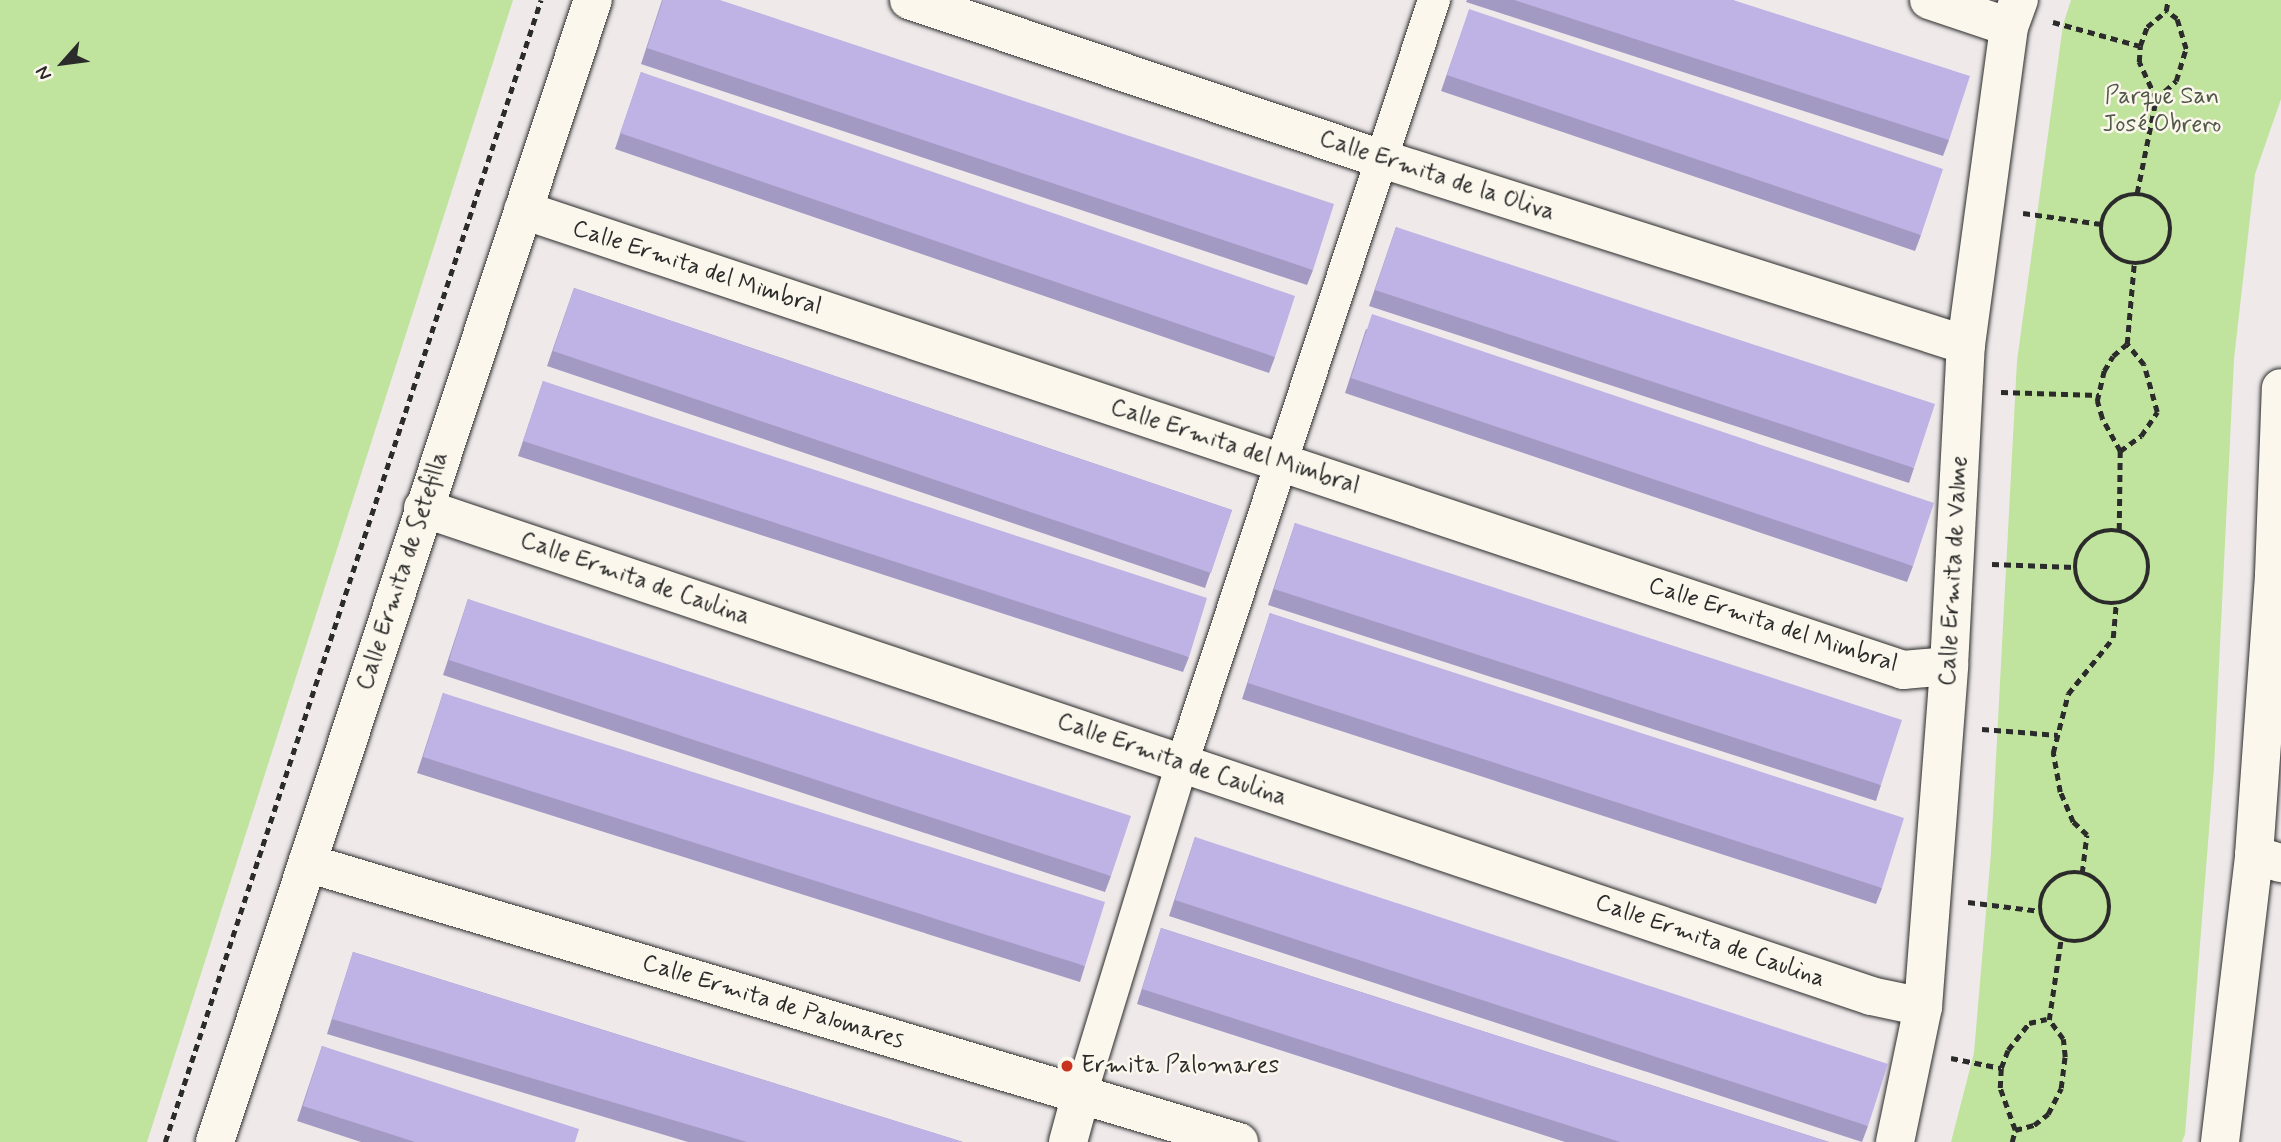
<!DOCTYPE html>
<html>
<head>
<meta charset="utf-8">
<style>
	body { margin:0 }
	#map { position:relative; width:2281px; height:1142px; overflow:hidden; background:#efe9ea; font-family:Mynerve,sans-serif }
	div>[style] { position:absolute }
	.green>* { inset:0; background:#c0e39d }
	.path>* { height:4.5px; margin-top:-2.25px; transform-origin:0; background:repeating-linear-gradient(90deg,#2b2b2b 0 7px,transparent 0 12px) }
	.path>.ring { margin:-2.25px; padding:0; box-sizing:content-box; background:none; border:4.5px solid #2b2b2b; border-radius:50% }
	.roads { filter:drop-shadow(0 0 2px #2b2b2b) drop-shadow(0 0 2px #2b2b2b) }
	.pedestrian>* { height:32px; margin:-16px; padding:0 16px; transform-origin:16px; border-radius:16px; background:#fbf7ec }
	.minor>* { height:38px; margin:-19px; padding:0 19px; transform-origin:19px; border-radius:19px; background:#fbf7ec }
	.tertiary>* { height:38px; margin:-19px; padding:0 19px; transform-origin:19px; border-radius:19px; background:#fbf7ec }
	.wall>* { inset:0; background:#a39ac4 }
	.building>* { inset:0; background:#beb3e4 }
	.dots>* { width:19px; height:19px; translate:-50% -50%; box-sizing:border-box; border:4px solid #fbf7ec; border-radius:50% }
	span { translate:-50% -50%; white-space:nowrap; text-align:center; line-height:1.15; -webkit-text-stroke:5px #fbf7ec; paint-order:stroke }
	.park-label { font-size:24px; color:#505948 }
	.street-label { font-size:24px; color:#2b2b2b }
	.poi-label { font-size:24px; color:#2b2b2b }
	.left { translate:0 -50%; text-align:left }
	.north { position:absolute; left:28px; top:28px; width:70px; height:70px; -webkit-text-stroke:5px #fbf7ec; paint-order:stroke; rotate:242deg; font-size:19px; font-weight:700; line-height:28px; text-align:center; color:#2b2b2b }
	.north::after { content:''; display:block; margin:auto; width:24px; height:32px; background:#2b2b2b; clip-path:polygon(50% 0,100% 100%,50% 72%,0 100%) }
</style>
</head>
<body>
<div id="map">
	<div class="green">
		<i style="clip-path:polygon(0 0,513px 0,147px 1142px,0 1142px)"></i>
		<i style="clip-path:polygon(2071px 0,2281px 0,2281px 99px,2255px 174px,2234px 359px,2214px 767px,2185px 1134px,2182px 1142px,1951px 1142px,1974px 1053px,1991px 853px,2017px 361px,2063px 25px)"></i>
	</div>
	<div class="path">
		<i style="left:2053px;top:22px;width:90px;rotate:15.4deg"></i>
		<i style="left:2156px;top:99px;width:27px;rotate:-42deg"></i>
		<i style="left:2176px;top:81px;width:34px;rotate:-73deg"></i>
		<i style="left:2186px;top:49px;width:31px;rotate:-107deg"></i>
		<i style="left:2177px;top:19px;width:14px;rotate:-144deg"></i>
		<i style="left:2137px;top:193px;width:96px;rotate:-78.6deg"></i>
		<i style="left:2156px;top:99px;width:41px;rotate:-114.7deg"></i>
		<i style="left:2139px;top:62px;width:16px;rotate:-86deg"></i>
		<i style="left:2140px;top:46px;width:20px;rotate:-70deg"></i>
		<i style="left:2147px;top:27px;width:25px;rotate:-40deg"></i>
		<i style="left:2166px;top:11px;width:11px;rotate:-80deg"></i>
		<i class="ring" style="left:2101px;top:194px;width:65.5px;height:65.5px"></i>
		<i style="left:2023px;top:213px;width:79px;rotate:8deg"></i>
		<i style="left:2001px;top:392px;width:98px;rotate:1.8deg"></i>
		<i style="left:2120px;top:451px;width:26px;rotate:-36deg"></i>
		<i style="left:2141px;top:436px;width:29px;rotate:-56deg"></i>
		<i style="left:2157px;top:412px;width:49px;rotate:-105.5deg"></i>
		<i style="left:2144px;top:365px;width:27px;rotate:-129deg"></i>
		<i class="ring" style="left:2075px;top:530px;width:69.5px;height:69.5px"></i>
		<i style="left:2119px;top:530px;width:79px;rotate:-89.3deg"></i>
		<i style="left:2120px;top:451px;width:38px;rotate:-119deg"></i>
		<i style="left:2102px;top:418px;width:18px;rotate:-106deg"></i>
		<i style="left:2097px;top:401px;width:31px;rotate:-77deg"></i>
		<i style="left:2104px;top:371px;width:17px;rotate:-59deg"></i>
		<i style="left:2113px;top:356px;width:18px;rotate:-41deg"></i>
		<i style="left:2127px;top:344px;width:80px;rotate:-85deg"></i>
		<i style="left:1992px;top:564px;width:83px;rotate:2.1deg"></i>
		<i style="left:1982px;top:729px;width:76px;rotate:4.5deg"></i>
		<i class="ring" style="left:2040px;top:872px;width:65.5px;height:65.5px"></i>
		<i style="left:2082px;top:873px;width:38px;rotate:-83deg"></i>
		<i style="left:2087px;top:835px;width:19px;rotate:-137deg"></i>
		<i style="left:2073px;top:822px;width:33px;rotate:-113deg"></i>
		<i style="left:2060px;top:792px;width:40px;rotate:-100deg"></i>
		<i style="left:2053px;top:753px;width:61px;rotate:-75.7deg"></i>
		<i style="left:2068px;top:694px;width:72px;rotate:-51.2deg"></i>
		<i style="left:2113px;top:638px;width:34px;rotate:-85deg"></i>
		<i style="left:1968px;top:902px;width:73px;rotate:7.1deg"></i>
		<i style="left:1951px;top:1058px;width:51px;rotate:11.3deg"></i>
		<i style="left:2015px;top:1130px;width:45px;rotate:-109.7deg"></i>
		<i style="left:2000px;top:1088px;width:20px;rotate:-87deg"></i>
		<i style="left:2001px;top:1068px;width:19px;rotate:-69deg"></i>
		<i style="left:2008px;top:1050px;width:34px;rotate:-52deg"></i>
		<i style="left:2029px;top:1023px;width:18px;rotate:-13deg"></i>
		<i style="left:165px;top:1142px;width:1202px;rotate:-71.78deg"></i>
		<i style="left:2012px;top:1142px;width:12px;rotate:-76deg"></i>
		<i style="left:2015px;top:1130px;width:20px;rotate:-15deg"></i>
		<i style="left:2034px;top:1125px;width:18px;rotate:-38deg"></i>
		<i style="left:2048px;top:1114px;width:29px;rotate:-63deg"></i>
		<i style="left:2061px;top:1088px;width:31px;rotate:-83deg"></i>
		<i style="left:2065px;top:1057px;width:18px;rotate:-96deg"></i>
		<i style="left:2063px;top:1039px;width:24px;rotate:-126deg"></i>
		<i style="left:2049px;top:1020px;width:82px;rotate:-81.6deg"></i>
	</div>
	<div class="roads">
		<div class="pedestrian">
			<i style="left:1081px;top:1094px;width:346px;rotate:-73deg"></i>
			<i style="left:1182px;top:763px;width:804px;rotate:-71.72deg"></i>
		</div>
		<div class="minor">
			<i style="left:909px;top:0;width:499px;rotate:18.6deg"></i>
			<i style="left:1382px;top:159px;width:613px;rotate:17.67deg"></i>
			<i style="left:1929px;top:0;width:84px;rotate:18.6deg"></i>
			<i style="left:523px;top:210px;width:1455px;rotate:18.43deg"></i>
			<i style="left:1903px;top:670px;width:46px;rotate:-5deg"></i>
			<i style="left:423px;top:508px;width:1528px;rotate:18.62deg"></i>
			<i style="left:1871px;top:996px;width:53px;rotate:11.9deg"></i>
			<i style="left:2254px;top:855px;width:28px;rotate:17deg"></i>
			<i style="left:1068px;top:1142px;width:50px;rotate:-74.8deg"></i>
			<i style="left:1895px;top:1142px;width:138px;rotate:-78.3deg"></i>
			<i style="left:1923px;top:1007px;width:342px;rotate:-85.6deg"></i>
			<i style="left:1949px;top:666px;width:321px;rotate:-87deg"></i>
			<i style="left:1966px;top:345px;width:321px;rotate:-82.3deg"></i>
			<i style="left:2009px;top:27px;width:29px;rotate:-70deg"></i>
		</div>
		<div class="tertiary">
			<i style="left:307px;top:863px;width:973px;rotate:16.67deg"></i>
			<i style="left:215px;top:1142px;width:1203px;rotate:-71.69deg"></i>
			<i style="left:2220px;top:1142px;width:289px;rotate:-83.2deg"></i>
			<i style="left:2254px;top:855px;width:281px;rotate:-85.9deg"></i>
			<i style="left:2274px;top:575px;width:187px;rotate:-87.9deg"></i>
		</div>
	</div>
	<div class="wall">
		<i style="clip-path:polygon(662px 0,1313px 270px,1307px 285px,641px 64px)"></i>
		<i style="clip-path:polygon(1467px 0,1733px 0,1949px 140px,1943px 156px,1466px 2px)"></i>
		<i style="clip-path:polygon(1464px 25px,1921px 235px,1915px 251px,1441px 91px)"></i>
		<i style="clip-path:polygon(641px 72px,1275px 357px,1269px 373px,615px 149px)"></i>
		<i style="clip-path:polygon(1396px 227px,1914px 468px,1909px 483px,1369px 306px)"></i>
		<i style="clip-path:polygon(574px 288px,1232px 510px,1205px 588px,547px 366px)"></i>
		<i style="clip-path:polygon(1366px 329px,1913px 566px,1907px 582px,1345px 393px)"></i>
		<i style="clip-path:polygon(543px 381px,1189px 657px,1183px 672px,518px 456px)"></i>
		<i style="clip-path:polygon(1295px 523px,1881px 785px,1876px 801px,1268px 605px)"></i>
		<i style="clip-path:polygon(468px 599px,1111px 876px,1105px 892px,443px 675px)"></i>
		<i style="clip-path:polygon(1270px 613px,1882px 888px,1876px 904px,1242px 699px)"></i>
		<i style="clip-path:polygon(443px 693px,1085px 966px,1080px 982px,417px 773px)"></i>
		<i style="clip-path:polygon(1195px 837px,1868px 1126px,1862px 1142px,1169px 916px)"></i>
		<i style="clip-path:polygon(1161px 928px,1829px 1142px,1565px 1142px,1137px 1004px)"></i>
		<i style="clip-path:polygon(353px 952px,963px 1142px,688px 1142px,327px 1034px)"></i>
		<i style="clip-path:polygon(322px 1046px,575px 1142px,361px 1142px,297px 1121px)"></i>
	</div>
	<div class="building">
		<i style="clip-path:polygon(663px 0,720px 0,1334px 204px,1313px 270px,647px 48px)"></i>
		<i style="clip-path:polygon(1514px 0,1733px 0,1970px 76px,1949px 140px)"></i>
		<i style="clip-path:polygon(1469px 9px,1943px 169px,1921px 235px,1447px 75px)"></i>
		<i style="clip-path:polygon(641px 72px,1295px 296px,1275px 357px,620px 133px)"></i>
		<i style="clip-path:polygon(1396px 227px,1935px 404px,1914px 468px,1375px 290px)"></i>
		<i style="clip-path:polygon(574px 288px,1232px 510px,1211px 573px,553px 351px)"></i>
		<i style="clip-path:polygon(1372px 314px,1934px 503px,1913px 566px,1351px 378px)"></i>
		<i style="clip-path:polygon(543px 381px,1207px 598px,1189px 657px,523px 441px)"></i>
		<i style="clip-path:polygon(1295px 523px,1902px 720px,1881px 785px,1274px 589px)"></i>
		<i style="clip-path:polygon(468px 599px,1131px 816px,1111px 876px,449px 660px)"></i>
		<i style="clip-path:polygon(1270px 613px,1904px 818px,1882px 888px,1248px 683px)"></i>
		<i style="clip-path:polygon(443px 693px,1105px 902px,1085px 966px,423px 757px)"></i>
		<i style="clip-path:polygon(1195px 837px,1888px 1064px,1868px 1126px,1175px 900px)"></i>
		<i style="clip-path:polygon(1161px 928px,1829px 1142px,1620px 1142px,1142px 989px)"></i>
		<i style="clip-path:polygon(353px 952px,963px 1142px,747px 1142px,332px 1019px)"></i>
		<i style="clip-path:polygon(322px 1046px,579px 1129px,575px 1142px,415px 1142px,303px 1106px)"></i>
	</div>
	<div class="dots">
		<i style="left:1067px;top:1066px;background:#c8321e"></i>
	</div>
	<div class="park-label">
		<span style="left:2162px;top:111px">Parque San<br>José Obrero</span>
	</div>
	<div class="street-label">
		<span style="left:1437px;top:176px;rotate:18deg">Calle Ermita de la Oliva</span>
		<span style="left:697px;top:268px;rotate:18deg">Calle Ermita del Mimbral</span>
		<span style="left:1235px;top:447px;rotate:18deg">Calle Ermita del Mimbral</span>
		<span style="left:403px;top:571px;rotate:-72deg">Calle Ermita de Setefilla</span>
		<span style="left:1954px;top:571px;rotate:-87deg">Calle Ermita de Valme</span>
		<span style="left:635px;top:579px;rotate:19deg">Calle Ermita de Caulina</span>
		<span style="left:1773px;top:625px;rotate:18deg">Calle Ermita del Mimbral</span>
		<span style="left:1172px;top:760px;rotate:19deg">Calle Ermita de Caulina</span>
		<span style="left:1710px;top:941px;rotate:19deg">Calle Ermita de Caulina</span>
		<span style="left:773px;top:1002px;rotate:17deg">Calle Ermita de Palomares</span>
	</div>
	<div class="poi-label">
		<span class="left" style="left:1081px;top:1066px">Ermita Palomares</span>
	</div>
	<div class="north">N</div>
</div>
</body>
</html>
